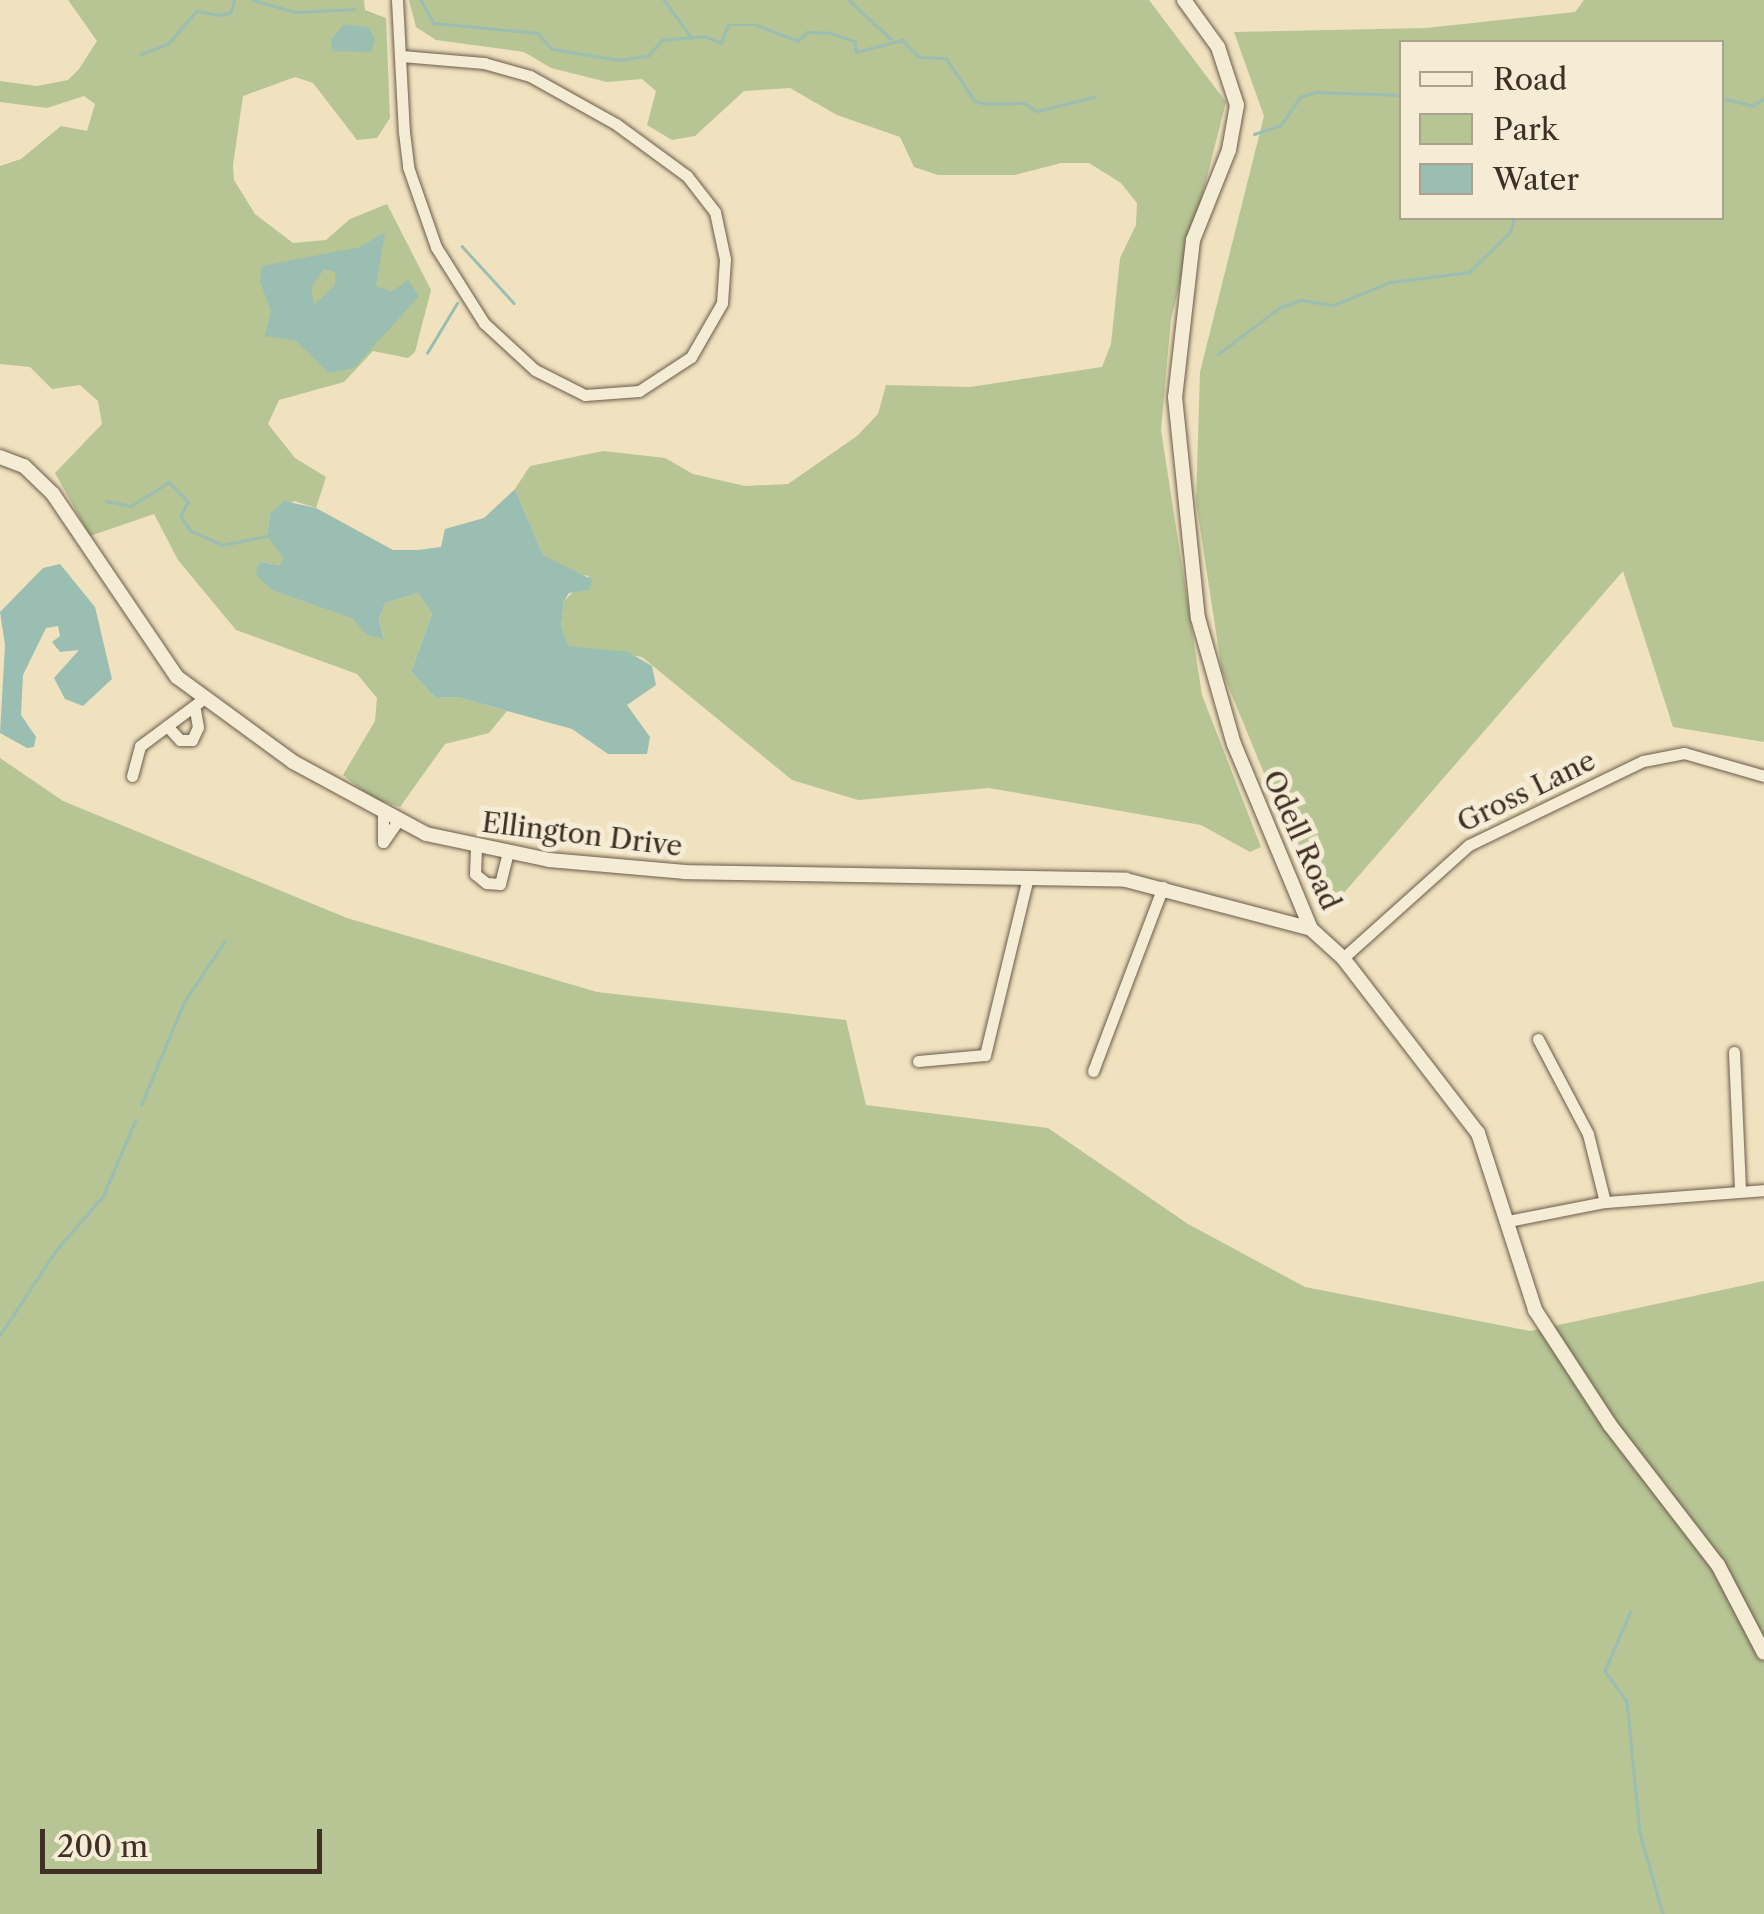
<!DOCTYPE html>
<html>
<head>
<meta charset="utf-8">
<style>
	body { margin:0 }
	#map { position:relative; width:1764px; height:1914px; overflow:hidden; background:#f0e2bf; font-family:"Libre Caslon Text",serif }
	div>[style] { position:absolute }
	.green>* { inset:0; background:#b7c494 }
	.water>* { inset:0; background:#9abeb1 }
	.stream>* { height:2.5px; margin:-1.25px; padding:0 1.25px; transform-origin:1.25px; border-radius:1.25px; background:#9abeb1 }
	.roads { filter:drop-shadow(0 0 2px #6b5c4b) drop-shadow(0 0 2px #6b5c4b) }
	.minor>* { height:11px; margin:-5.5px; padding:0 5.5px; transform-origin:5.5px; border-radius:5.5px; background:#f5ecd5 }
	.tertiary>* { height:14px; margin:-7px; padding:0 7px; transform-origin:7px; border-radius:7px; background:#f5ecd5 }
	span { translate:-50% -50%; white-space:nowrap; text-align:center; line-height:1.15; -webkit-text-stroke:10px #f5ecd5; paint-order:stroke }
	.street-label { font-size:28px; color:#3f2f24 }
	.legend { position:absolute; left:1399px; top:40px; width:325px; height:180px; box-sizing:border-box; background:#f5ecd5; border:2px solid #aca08e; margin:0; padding:12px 18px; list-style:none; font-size:30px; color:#3f2f24 }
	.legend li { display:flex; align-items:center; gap:20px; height:50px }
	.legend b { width:50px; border:2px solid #aca08e }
	.scale { position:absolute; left:40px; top:1829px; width:282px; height:45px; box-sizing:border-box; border:5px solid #3f2f24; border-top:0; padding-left:12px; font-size:30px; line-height:35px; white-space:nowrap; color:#3f2f24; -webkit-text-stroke:8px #f5ecd5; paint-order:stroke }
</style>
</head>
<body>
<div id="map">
	<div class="green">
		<i style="clip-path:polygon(68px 0,364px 0,365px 10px,386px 18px,390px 118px,377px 138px,357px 140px,313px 83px,295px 77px,243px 96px,233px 165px,234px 180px,255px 214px,293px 243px,326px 240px,350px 219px,387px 204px,431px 290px,415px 352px,408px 358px,373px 351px,344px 382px,279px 400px,268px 424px,295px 458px,326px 477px,316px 508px,294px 501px,270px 514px,267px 536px,285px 559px,281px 565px,260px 562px,271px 589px,351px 617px,384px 638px,379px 620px,385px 603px,418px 593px,432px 614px,411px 672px,436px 698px,457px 697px,507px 711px,489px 733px,445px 744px,400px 807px,372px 798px,343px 775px,375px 721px,377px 698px,357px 674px,236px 630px,178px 560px,154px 514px,90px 536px,55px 473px,102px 424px,98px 401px,80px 385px,52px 389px,30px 367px,0 364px,0 166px,21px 159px,61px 126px,87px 131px,95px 104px,84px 96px,47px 108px,0 102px,0 81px,37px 86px,68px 80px,79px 69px,97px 41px)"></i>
		<i style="clip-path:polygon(409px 0,1149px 0,1226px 102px,1171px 319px,1161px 430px,1202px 695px,1261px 847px,1250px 852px,1201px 825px,989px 788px,858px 800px,792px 780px,642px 657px,569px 646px,561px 627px,564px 601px,589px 576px,567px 572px,543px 555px,515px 489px,530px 466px,603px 451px,665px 458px,693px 474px,745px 486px,788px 484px,857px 436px,878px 414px,886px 385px,970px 387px,1102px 367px,1111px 344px,1120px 258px,1136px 225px,1137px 203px,1121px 183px,1089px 163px,1061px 163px,1015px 175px,938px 175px,914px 167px,900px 137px,837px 115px,790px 88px,744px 91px,695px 136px,672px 140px,647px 125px,656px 91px,642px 79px,607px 82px,551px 68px,524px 52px,436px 40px,416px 27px)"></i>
		<i style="clip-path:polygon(evenodd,1584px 0,1764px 0,1764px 742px,1673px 727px,1623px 571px,1323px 917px,1222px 671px,1196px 502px,1200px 372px,1264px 116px,1234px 32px,1426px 28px,1575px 12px,1584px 0,1402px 42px,1722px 42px,1722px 218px,1402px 218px,1402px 42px)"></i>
		<i style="clip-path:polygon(0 758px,63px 801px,347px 918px,597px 992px,846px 1020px,866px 1105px,1048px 1128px,1188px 1224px,1305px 1287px,1530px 1331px,1764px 1281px,1764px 1914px,0 1914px)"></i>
	</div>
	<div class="water">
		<i style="clip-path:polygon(344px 24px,369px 28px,375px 39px,371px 52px,333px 51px,331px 40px)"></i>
		<i style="clip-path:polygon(evenodd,385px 232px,376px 286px,391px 292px,408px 280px,419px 296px,354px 368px,329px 373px,296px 341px,265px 336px,271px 311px,260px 281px,262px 266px,360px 247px,385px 232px,324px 269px,335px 272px,335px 285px,314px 305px,311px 287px,324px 269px)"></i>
		<i style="clip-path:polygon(515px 489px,543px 555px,593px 580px,589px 590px,569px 593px,564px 601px,561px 627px,569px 646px,628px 652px,652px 666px,656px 685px,627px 705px,650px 737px,647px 754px,608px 754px,572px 729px,457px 697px,436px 698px,411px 672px,432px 614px,418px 593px,385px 603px,379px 620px,384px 639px,367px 635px,352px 618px,272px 590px,255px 574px,260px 562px,280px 565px,284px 559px,267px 536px,270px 514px,284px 501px,316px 508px,393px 550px,418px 550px,441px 547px,445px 529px,484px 518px)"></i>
		<i style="clip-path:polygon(60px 564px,95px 607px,112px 679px,83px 706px,65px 699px,54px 678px,79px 650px,60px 652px,52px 642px,60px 636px,58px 626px,46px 628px,23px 675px,21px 715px,36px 737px,34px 747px,27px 748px,0 733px,5px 645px,0 612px,43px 568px)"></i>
	</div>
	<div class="stream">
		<i style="left:253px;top:0;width:44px;rotate:15.9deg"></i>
		<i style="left:295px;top:12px;width:59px;rotate:-2.9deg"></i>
		<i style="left:421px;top:0;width:26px;rotate:61deg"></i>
		<i style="left:434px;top:23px;width:104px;rotate:5.5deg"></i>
		<i style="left:538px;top:33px;width:21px;rotate:49deg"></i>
		<i style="left:552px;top:49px;width:68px;rotate:9.3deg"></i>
		<i style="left:619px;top:60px;width:30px;rotate:-9deg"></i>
		<i style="left:649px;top:55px;width:20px;rotate:-49deg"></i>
		<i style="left:662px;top:40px;width:42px;rotate:-5.4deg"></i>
		<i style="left:704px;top:36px;width:18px;rotate:22deg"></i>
		<i style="left:721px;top:43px;width:19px;rotate:-69deg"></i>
		<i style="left:728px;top:25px;width:29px"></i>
		<i style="left:757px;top:25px;width:44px;rotate:21.3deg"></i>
		<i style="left:798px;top:41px;width:13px;rotate:-45deg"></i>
		<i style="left:807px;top:32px;width:23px;rotate:2deg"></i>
		<i style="left:830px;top:33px;width:26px;rotate:18deg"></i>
		<i style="left:855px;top:41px;width:11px;rotate:85deg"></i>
		<i style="left:856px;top:52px;width:48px;rotate:-14.6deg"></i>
		<i style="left:902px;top:40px;width:24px;rotate:45deg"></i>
		<i style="left:919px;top:57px;width:27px;rotate:2deg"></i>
		<i style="left:946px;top:58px;width:52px;rotate:56deg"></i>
		<i style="left:975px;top:101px;width:12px;rotate:14deg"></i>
		<i style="left:987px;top:104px;width:37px;rotate:-2deg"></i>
		<i style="left:1024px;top:103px;width:15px;rotate:32deg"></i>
		<i style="left:1037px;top:111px;width:59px;rotate:-13.8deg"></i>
		<i style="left:664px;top:0;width:47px;rotate:53.6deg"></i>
		<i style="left:849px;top:0;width:57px;rotate:42.9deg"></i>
		<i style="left:141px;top:54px;width:30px;rotate:-21deg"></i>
		<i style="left:169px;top:43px;width:42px;rotate:-49.8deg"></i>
		<i style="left:196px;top:11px;width:26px;rotate:9deg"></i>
		<i style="left:222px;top:15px;width:9px;rotate:-18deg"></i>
		<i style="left:231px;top:12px;width:12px;rotate:-76deg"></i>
		<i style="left:1722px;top:98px;width:32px;rotate:14deg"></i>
		<i style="left:1753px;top:106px;width:14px;rotate:-36deg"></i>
		<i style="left:1254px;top:134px;width:28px;rotate:-18deg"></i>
		<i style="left:1281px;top:125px;width:34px;rotate:-56deg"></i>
		<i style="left:1300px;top:97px;width:17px;rotate:-17deg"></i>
		<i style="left:1316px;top:92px;width:86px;rotate:2deg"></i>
		<i style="left:462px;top:246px;width:77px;rotate:47.6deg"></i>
		<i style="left:427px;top:353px;width:58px;rotate:-59deg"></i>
		<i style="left:1218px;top:354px;width:76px;rotate:-37deg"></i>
		<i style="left:1279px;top:308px;width:23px;rotate:-20deg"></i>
		<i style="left:1301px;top:300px;width:33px;rotate:9deg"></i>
		<i style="left:1334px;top:305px;width:61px;rotate:-22.3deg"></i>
		<i style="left:1390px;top:282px;width:80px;rotate:-7.2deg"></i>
		<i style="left:1469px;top:272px;width:57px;rotate:-44.3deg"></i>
		<i style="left:1510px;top:232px;width:15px;rotate:-74deg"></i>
		<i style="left:106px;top:501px;width:25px;rotate:11deg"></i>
		<i style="left:131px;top:506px;width:45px;rotate:-32.3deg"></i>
		<i style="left:169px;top:482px;width:28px;rotate:46deg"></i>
		<i style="left:188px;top:502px;width:16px;rotate:117deg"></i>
		<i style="left:181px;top:516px;width:17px;rotate:57deg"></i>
		<i style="left:190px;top:530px;width:35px;rotate:25deg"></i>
		<i style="left:222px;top:545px;width:46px;rotate:-11.3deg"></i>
		<i style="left:141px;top:1105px;width:112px;rotate:-67.3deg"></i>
		<i style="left:184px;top:1002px;width:73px;rotate:-56.1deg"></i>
		<i style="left:0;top:1335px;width:103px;rotate:-56.5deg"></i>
		<i style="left:57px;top:1249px;width:70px;rotate:-49deg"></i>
		<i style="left:103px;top:1196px;width:82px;rotate:-66.9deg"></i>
		<i style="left:1631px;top:1611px;width:65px;rotate:113.4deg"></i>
		<i style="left:1605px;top:1671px;width:37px;rotate:54deg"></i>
		<i style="left:1627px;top:1701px;width:133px;rotate:84.4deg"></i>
		<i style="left:1640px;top:1833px;width:84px;rotate:74.1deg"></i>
	</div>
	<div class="roads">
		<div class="minor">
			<i style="left:397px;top:0;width:132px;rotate:87deg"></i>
			<i style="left:404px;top:132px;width:35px;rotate:83deg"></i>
			<i style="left:408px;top:167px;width:85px;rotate:70.7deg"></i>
			<i style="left:436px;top:247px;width:90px;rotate:57.7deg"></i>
			<i style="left:484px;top:323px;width:69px;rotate:42.7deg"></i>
			<i style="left:535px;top:370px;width:56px;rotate:26.6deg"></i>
			<i style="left:585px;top:395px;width:54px;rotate:-4.2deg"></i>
			<i style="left:639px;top:391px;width:62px;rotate:-33.2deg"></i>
			<i style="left:691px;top:357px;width:62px;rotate:-60.1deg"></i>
			<i style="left:722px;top:303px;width:44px;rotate:-86.1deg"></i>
			<i style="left:725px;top:259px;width:48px;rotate:-102deg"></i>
			<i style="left:715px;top:212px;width:46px;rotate:-127.9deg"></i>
			<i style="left:687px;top:176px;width:88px;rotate:-143.8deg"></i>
			<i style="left:616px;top:124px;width:98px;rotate:-150.8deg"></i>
			<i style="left:530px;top:76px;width:48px;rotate:-164.2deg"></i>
			<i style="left:484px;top:63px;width:83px;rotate:-175.2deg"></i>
			<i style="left:167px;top:726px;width:19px;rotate:47deg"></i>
			<i style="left:180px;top:740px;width:12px"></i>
			<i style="left:192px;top:740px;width:14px;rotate:-65deg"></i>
			<i style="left:198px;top:727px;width:17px;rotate:-100deg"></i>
			<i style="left:132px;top:776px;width:31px;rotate:-75deg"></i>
			<i style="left:140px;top:746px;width:79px;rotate:-36.7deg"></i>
			<i style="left:383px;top:815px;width:27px;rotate:90deg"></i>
			<i style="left:383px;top:842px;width:24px;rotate:-55deg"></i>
			<i style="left:476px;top:847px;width:27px;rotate:92deg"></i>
			<i style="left:475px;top:874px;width:14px;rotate:39deg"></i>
			<i style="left:486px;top:883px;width:14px;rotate:4deg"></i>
			<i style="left:500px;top:884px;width:32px;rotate:-76deg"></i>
			<i style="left:1343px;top:958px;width:169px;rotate:-41.9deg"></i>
			<i style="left:1469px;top:845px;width:193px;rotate:-25.8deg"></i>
			<i style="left:1643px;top:761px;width:42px;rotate:-11deg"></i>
			<i style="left:1684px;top:753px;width:83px;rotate:16deg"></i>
			<i style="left:1538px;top:1039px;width:107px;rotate:62.2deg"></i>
			<i style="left:1588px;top:1134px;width:70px;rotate:76deg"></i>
			<i style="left:1734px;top:1052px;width:139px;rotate:87.5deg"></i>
			<i style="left:918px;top:1061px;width:67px;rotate:-5.1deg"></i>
			<i style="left:985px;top:1055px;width:183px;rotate:-76.4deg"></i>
			<i style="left:1093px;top:1071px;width:197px;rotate:-69.2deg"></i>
			<i style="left:1508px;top:1221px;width:99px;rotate:-11.1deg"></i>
			<i style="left:1605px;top:1202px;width:159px;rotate:-4.3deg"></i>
		</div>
		<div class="tertiary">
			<i style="left:1184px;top:0;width:58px;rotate:54.1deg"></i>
			<i style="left:1218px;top:47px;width:61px;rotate:71.9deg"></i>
			<i style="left:1237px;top:105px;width:46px;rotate:100.1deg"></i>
			<i style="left:1229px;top:150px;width:97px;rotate:111.8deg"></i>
			<i style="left:1193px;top:240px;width:158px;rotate:96.5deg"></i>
			<i style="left:1175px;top:397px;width:222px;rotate:84.1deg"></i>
			<i style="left:1198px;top:618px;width:131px;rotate:74.1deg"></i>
			<i style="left:1234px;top:744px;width:200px;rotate:67.4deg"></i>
			<i style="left:1311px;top:929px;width:43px;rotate:42.2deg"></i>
			<i style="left:1343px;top:958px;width:221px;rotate:52.4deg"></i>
			<i style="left:1478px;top:1133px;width:186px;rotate:72.1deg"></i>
			<i style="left:1535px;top:1310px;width:137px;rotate:56.9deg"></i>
			<i style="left:1610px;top:1425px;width:177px;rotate:52.4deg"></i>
			<i style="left:1718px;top:1565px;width:99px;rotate:62.4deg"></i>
			<i style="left:0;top:457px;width:26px;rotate:21deg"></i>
			<i style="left:24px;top:466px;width:40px;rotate:44deg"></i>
			<i style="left:53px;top:494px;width:221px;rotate:55.9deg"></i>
			<i style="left:177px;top:677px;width:144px;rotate:36.2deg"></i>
			<i style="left:293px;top:762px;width:151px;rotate:28.4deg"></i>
			<i style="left:426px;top:834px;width:126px;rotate:11.9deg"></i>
			<i style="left:549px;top:860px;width:137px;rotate:5deg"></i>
			<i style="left:685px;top:872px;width:441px;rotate:1deg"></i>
			<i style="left:1126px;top:880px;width:191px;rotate:14.8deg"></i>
		</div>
	</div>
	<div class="street-label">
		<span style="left:1526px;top:791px;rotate:-26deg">Gross Lane</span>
		<span style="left:582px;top:834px;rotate:7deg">Ellington Drive</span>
		<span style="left:1302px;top:840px;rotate:66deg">Odell Road</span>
	</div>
	<ul class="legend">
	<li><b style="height:12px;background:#f5ecd5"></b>Road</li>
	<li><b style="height:28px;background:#b7c494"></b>Park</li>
	<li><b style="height:28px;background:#9abeb1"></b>Water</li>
	</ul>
	<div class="scale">200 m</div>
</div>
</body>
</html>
